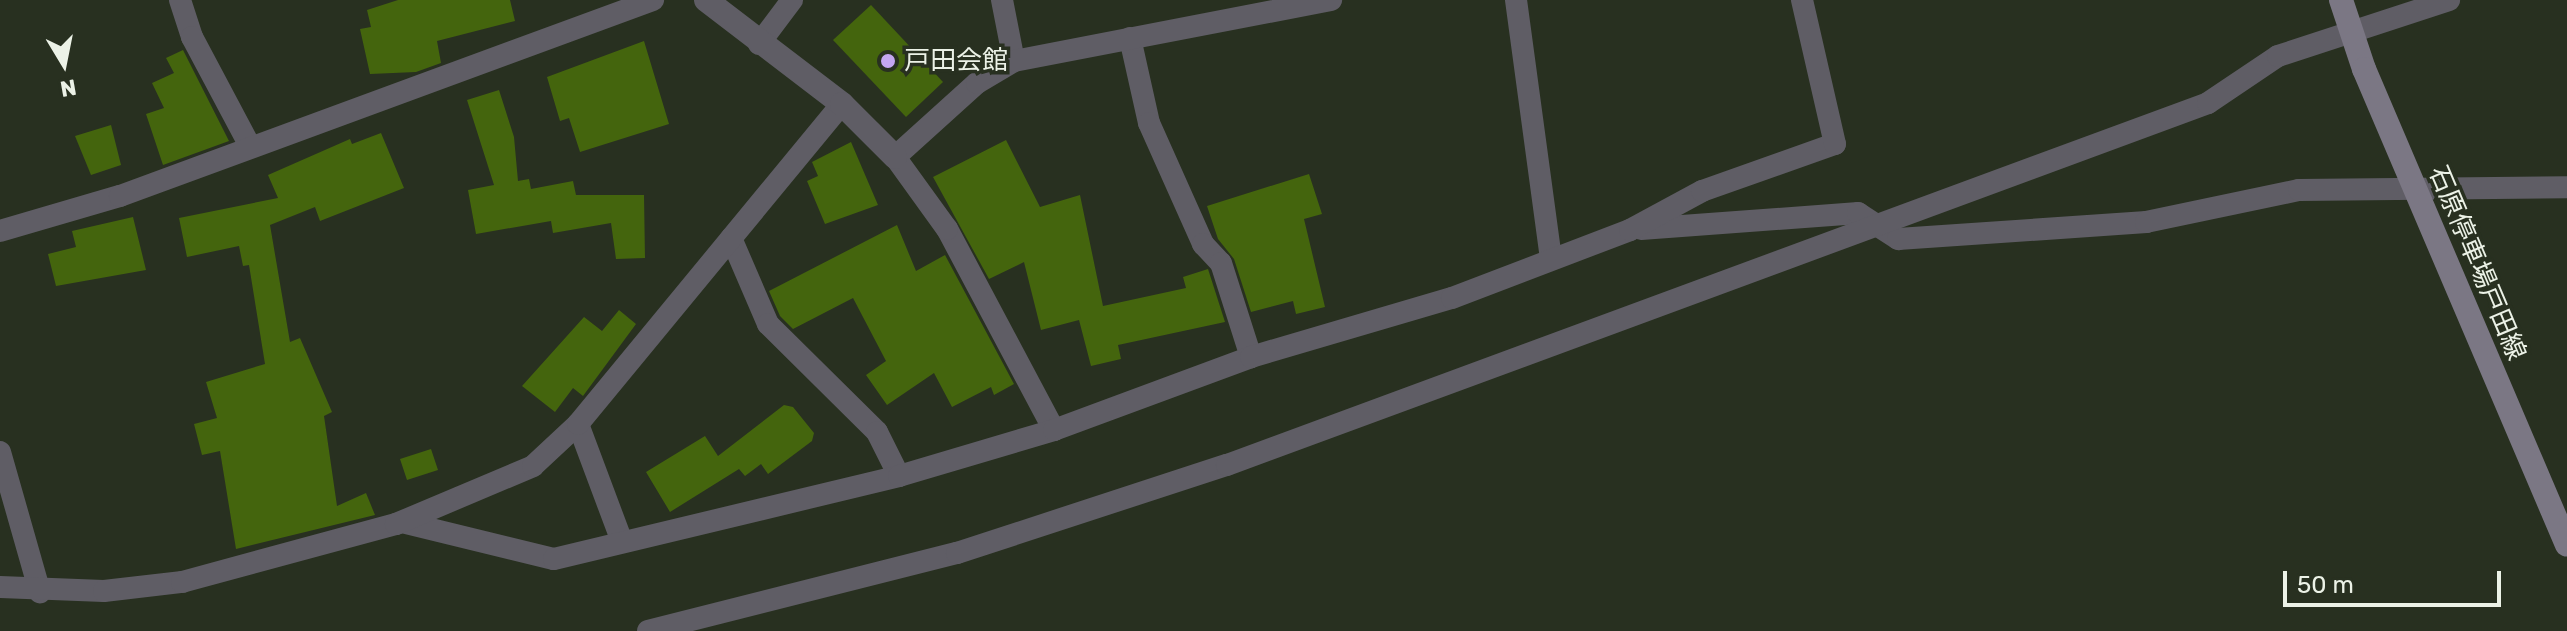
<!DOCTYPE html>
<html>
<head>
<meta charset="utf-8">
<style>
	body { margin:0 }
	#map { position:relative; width:2567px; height:631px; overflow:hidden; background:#283020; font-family:Rubik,"Noto Sans JP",sans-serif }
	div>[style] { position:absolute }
	.building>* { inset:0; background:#44650d }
	.minor>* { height:22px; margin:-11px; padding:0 11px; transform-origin:11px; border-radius:11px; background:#5f5d65 }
	.tertiary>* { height:24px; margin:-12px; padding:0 12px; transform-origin:12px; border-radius:12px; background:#5f5d65 }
	.secondary>* { height:24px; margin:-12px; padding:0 12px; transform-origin:12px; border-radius:12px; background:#7b7784 }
	.dots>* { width:22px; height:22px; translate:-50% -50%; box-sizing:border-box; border:4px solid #283020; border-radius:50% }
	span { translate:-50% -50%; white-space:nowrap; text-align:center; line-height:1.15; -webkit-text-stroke:7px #283020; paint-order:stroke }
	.poi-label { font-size:26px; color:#ecf2e7 }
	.left { translate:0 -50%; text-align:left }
	.street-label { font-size:26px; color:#ecf2e7 }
	.north { position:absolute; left:24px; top:24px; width:80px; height:80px; -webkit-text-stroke:6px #283020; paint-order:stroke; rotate:170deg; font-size:22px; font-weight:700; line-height:32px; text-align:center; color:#ecf2e7 }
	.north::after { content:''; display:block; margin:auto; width:28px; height:36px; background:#ecf2e7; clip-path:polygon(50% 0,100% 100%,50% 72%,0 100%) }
	.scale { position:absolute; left:2283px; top:571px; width:218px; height:36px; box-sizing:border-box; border:4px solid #ecf2e7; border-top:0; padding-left:10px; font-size:24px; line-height:28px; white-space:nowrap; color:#ecf2e7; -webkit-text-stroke:6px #283020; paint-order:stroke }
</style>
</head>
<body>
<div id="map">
	<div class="building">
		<i style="clip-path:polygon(398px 0,510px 0,515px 21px,437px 41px,441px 63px,416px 72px,370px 74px,360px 29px,371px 27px,367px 10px)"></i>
		<i style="clip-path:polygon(871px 5px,943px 82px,906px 117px,833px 40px)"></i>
		<i style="clip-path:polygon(644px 41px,669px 124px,580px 152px,569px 118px,560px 121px,547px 77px)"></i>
		<i style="clip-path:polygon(183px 50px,229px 141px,163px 165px,146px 114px,164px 108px,152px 83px,174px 73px,166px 58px)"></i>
		<i style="clip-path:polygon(499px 90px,514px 137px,518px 181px,529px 179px,531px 189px,573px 181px,576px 195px,644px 195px,645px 258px,616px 259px,611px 223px,553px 233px,551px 221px,476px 234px,468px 190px,494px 185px,467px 100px)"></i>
		<i style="clip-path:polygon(111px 125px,121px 165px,91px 175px,75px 136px)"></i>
		<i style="clip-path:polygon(381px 133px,404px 188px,320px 221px,315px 207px,270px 225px,290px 342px,300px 338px,332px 412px,324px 416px,337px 506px,366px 493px,375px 515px,236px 549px,220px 451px,202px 455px,194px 424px,217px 418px,206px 382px,265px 364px,249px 265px,243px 266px,239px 246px,187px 257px,179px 218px,278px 198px,268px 175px,350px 139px,352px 144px)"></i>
		<i style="clip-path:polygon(1006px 140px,1040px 207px,1080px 195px,1103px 306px,1186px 288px,1183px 277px,1208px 269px,1225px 322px,1118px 345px,1121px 359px,1091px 366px,1079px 320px,1041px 330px,1024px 262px,989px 279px,933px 177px)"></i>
		<i style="clip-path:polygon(851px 142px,878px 205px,825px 224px,807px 181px,818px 176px,812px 162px)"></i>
		<i style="clip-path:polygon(1309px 174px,1322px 214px,1304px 219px,1325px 307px,1296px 314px,1293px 301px,1251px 312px,1234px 259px,1218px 239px,1207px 206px)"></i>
		<i style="clip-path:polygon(133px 217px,146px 270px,56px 286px,48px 254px,76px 247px,72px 231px)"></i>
		<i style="clip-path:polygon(897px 225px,916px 271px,945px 255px,1014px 384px,994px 395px,991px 387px,952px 407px,934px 373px,887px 405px,866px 375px,886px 361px,853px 298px,793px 329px,780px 316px,769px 291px)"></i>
		<i style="clip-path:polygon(619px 310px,636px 324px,583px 396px,573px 388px,555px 412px,522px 386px,584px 317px,602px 331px)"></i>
		<i style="clip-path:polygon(784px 405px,793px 407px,814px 433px,812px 441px,768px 474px,761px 464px,745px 476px,739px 469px,670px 512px,646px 472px,705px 436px,718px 456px)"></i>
		<i style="clip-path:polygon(431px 449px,438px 470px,407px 480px,400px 459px)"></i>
	</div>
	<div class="minor">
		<i style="left:180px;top:0;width:39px;rotate:72deg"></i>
		<i style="left:192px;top:37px;width:123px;rotate:62deg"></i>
		<i style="left:1002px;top:0;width:62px;rotate:78.9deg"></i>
		<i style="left:1516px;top:0;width:260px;rotate:82.3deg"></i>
		<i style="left:1130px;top:38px;width:87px;rotate:77.4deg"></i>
		<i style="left:1149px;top:123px;width:133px;rotate:65.9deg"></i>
		<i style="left:1203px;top:244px;width:26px;rotate:47deg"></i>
		<i style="left:1221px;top:263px;width:99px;rotate:72.3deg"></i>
		<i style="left:759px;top:44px;width:55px;rotate:-53.1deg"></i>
		<i style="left:1641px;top:229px;width:218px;rotate:-4.2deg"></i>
		<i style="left:1858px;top:213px;width:48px;rotate:33deg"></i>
		<i style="left:1898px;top:239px;width:249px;rotate:-3.9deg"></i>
		<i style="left:2146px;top:222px;width:156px;rotate:-11.8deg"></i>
		<i style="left:2299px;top:190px;width:268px;rotate:-0.6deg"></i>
		<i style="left:0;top:231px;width:125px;rotate:-16.3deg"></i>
		<i style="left:120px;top:196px;width:568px;rotate:-20.19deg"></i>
		<i style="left:731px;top:238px;width:94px;rotate:66.7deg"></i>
		<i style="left:768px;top:324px;width:153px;rotate:44.7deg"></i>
		<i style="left:877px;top:432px;width:49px;rotate:63.4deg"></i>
		<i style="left:578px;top:424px;width:123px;rotate:69.5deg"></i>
		<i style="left:1054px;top:430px;width:228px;rotate:-118deg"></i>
		<i style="left:947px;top:229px;width:89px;rotate:-125.8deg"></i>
		<i style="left:895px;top:157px;width:110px;rotate:-42.1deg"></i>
		<i style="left:977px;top:83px;width:43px;rotate:-30.7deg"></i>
		<i style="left:1014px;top:61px;width:323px;rotate:-10.9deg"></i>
		<i style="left:0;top:452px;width:146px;rotate:74.1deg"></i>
		<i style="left:402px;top:522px;width:156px;rotate:13.7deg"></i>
		<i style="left:554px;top:559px;width:355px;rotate:-13.5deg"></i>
		<i style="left:899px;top:476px;width:162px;rotate:-16.5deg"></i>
		<i style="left:1054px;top:430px;width:210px;rotate:-20.3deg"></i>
		<i style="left:1251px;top:357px;width:209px;rotate:-16.4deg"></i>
		<i style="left:1452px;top:298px;width:191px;rotate:-20.9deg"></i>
		<i style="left:1630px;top:230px;width:82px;rotate:-28.4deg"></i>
		<i style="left:1702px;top:191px;width:141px;rotate:-19.5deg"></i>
		<i style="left:1835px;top:144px;width:148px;rotate:-102.9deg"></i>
		<i style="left:0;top:587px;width:104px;rotate:2.2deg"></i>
		<i style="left:104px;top:591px;width:79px;rotate:-6.6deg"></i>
		<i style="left:182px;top:582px;width:222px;rotate:-15.2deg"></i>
		<i style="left:396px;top:524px;width:149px;rotate:-22.9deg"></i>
		<i style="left:533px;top:466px;width:62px;rotate:-43deg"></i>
		<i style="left:578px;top:424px;width:415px;rotate:-50.5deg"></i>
		<i style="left:648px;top:631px;width:319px;rotate:-14.2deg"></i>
		<i style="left:957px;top:553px;width:284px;rotate:-18.1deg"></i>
		<i style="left:1227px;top:465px;width:1046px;rotate:-20.25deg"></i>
		<i style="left:2208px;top:103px;width:84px;rotate:-33.9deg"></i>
		<i style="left:2278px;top:56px;width:180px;rotate:-18.1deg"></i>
	</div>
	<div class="tertiary">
		<i style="left:706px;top:0;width:171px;rotate:37.4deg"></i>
		<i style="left:842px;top:104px;width:75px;rotate:45deg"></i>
	</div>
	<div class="secondary">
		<i style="left:2341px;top:0;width:73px;rotate:71.6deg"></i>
		<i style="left:2364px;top:69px;width:517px;rotate:66.9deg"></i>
	</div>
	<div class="dots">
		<i style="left:888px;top:61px;background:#c4a7f1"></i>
	</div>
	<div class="poi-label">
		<span class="left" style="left:904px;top:61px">戸田会館</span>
	</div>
	<div class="street-label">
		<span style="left:2477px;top:263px;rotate:67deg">石原停車場戸田線</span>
	</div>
	<div class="north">N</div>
	<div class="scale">50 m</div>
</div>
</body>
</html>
